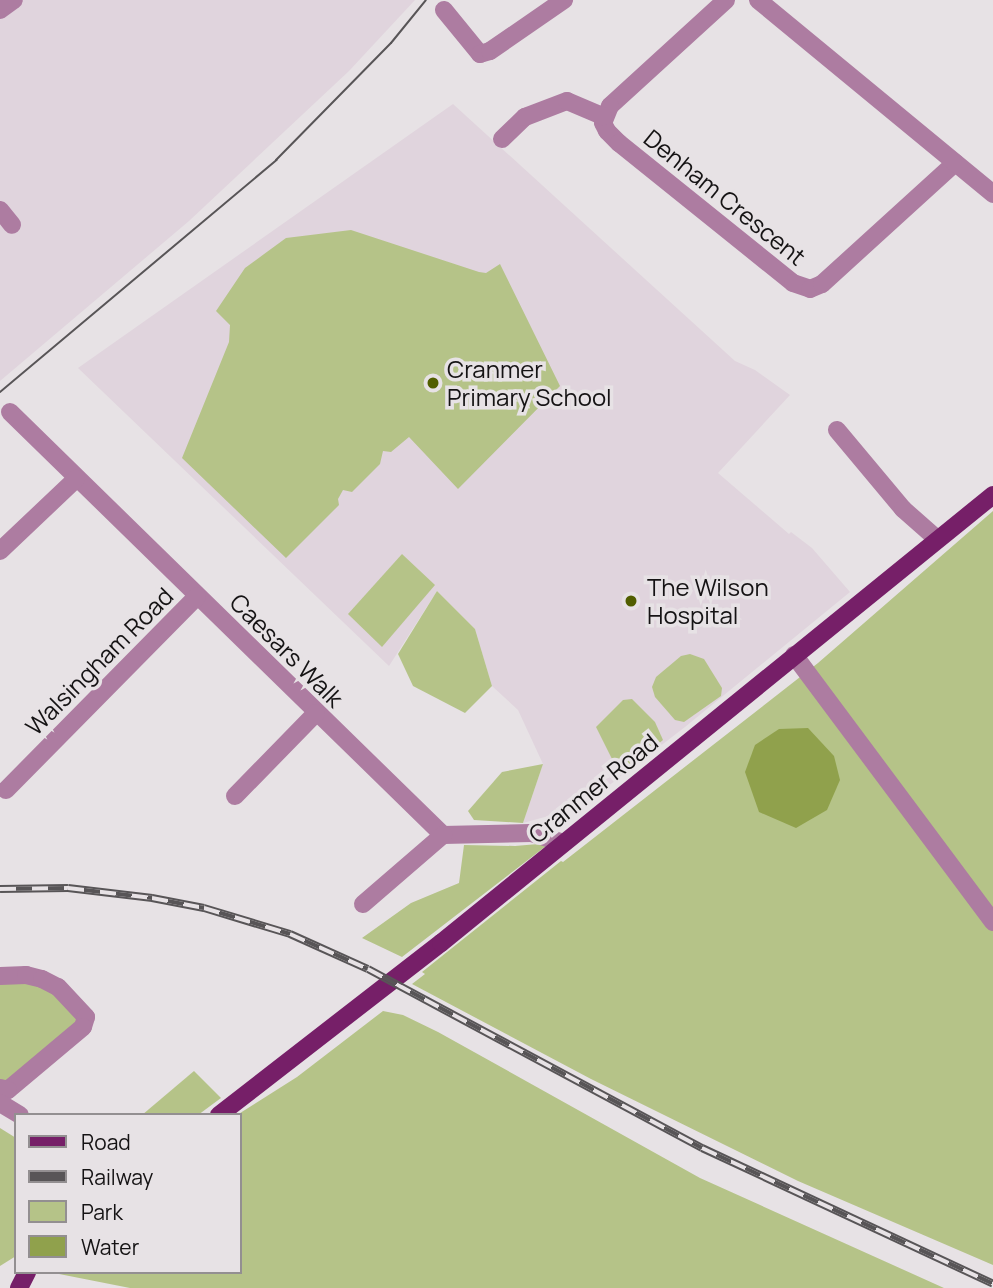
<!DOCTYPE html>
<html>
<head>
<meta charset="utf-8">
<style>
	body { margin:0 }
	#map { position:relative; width:993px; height:1288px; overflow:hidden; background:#e7e2e5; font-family:Manrope,sans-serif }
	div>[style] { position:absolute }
	.built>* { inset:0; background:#e0d4dd }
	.green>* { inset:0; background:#b5c388 }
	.water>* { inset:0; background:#90a14c }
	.street>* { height:18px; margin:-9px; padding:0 9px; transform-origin:9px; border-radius:9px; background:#ad7ca1 }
	.primary>* { height:18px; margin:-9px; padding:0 9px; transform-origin:9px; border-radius:9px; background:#761f68 }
	.tram>* { height:2px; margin:-1px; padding:0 1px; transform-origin:1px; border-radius:1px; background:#585557 }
	.rail>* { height:8px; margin-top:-4px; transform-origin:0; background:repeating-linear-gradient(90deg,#e7e2e5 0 16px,#585557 0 32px); box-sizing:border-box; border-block:2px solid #585557 }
	.dots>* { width:19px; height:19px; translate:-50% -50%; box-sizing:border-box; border:4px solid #e7e2e5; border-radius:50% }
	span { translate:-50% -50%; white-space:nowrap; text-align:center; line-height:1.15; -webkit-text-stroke:7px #e7e2e5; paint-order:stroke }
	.street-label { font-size:24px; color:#151314 }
	.poi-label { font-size:24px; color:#151314 }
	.left { translate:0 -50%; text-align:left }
	.legend { position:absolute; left:14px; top:1113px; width:228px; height:161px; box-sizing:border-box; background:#e7e2e5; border:2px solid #938f91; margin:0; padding:9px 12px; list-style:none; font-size:21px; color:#151314 }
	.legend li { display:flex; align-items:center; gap:14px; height:35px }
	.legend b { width:35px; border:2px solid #938f91 }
</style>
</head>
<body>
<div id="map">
	<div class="built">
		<i style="clip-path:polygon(0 0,415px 0,349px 71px,189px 221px,0 381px)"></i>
		<i style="clip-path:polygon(453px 104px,735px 361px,755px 370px,790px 395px,718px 473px,789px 534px,791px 532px,812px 548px,850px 592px,685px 727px,581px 807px,523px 823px,543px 764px,518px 710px,492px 686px,475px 629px,437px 591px,389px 666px,78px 368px)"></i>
	</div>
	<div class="green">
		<i style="clip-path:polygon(351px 230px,479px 272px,486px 273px,500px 264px,560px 386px,458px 489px,409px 437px,391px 452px,383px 451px,380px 464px,352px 492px,343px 490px,338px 499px,339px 505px,286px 558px,182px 458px,229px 342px,230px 325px,216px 311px,245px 268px,286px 238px)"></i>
		<i style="clip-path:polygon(993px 511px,993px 1265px,798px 1181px,591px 1079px,412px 984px,425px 974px,422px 972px,561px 861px,563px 862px,818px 663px)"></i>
		<i style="clip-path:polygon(402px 554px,435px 585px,382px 647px,348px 614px)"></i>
		<i style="clip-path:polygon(437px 591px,475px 629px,492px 686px,465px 713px,413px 686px,398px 654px)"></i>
		<i style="clip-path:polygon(690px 654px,704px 659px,722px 688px,721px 696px,684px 722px,675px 720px,655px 697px,652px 687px,656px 677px,681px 656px)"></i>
		<i style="clip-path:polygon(632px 699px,655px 722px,663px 740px,620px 775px,596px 727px,623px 700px)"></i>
		<i style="clip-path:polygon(543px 764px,523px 823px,474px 820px,468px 811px,502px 772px)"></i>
		<i style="clip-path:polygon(550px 843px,402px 957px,362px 938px,411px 903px,459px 883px,464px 845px,515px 846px)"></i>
		<i style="clip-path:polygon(0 974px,45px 974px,81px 1020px,7px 1087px,0 1082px)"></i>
		<i style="clip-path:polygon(383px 1011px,403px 1015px,438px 1032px,700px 1178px,944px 1288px,130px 1288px,49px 1272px,240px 1272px,240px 1115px,237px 1115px,297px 1077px)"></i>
		<i style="clip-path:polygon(194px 1071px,221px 1098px,198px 1115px,142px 1115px)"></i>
		<i style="clip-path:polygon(0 1128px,16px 1138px,16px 1256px,0 1266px)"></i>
	</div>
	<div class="water">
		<i style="clip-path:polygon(808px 728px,834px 756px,840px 780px,827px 810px,796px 828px,759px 812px,745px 772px,755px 745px,779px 729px)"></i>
	</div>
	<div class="street">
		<i style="left:726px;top:0;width:157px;rotate:137.6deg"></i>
		<i style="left:610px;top:106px;width:18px;rotate:112deg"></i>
		<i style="left:603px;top:123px;width:9px;rotate:63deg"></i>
		<i style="left:607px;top:131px;width:17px;rotate:45deg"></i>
		<i style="left:619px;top:143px;width:223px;rotate:38.8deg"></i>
		<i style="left:793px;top:283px;width:18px;rotate:19deg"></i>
		<i style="left:810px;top:289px;width:13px;rotate:-23deg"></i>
		<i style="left:822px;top:284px;width:180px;rotate:-42.3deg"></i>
		<i style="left:758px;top:0;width:305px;rotate:39.5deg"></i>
		<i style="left:0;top:10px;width:17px;rotate:-36deg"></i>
		<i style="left:444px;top:10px;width:57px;rotate:50.7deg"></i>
		<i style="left:480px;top:54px;width:10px;rotate:-17deg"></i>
		<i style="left:490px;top:51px;width:90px;rotate:-34.6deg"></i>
		<i style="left:502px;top:139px;width:32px;rotate:-44deg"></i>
		<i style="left:525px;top:117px;width:45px;rotate:-20.9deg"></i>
		<i style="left:567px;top:101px;width:39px;rotate:23deg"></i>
		<i style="left:0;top:210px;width:19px;rotate:51deg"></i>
		<i style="left:10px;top:412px;width:605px;rotate:44.33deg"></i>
		<i style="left:443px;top:835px;width:88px;rotate:-1.3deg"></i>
		<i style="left:531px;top:833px;width:34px;rotate:17deg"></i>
		<i style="left:837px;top:430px;width:103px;rotate:50.1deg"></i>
		<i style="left:903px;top:509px;width:45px;rotate:41.4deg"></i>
		<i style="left:0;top:551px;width:105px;rotate:-43.5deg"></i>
		<i style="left:794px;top:655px;width:333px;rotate:53.3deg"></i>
		<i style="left:6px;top:790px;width:272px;rotate:-45.4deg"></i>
		<i style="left:235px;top:796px;width:116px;rotate:-45.7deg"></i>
		<i style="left:363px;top:904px;width:106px;rotate:-40.8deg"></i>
		<i style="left:0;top:976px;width:26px;rotate:-2deg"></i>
		<i style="left:26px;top:975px;width:16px;rotate:14deg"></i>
		<i style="left:42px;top:979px;width:18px;rotate:27deg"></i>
		<i style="left:58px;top:987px;width:41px;rotate:47deg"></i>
		<i style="left:86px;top:1017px;width:10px;rotate:107deg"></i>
		<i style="left:83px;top:1027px;width:98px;rotate:140deg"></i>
		<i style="left:8px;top:1090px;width:8px;rotate:-166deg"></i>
		<i style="left:0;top:1103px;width:23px;rotate:31deg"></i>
	</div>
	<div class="primary">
		<i style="left:219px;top:1115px;width:281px;rotate:-37.8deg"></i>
		<i style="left:441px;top:943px;width:711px;rotate:-39.06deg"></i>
		<i style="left:19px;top:1288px;width:18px;rotate:-63deg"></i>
	</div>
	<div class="tram">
		<i style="left:0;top:392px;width:361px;rotate:-40deg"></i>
		<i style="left:276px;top:160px;width:164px;rotate:-45.5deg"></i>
		<i style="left:391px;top:43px;width:55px;rotate:-50.9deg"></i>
	</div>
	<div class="rail">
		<i style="left:0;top:889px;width:68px;rotate:-0.8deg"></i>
		<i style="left:68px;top:888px;width:85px;rotate:6.8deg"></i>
		<i style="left:152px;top:898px;width:53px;rotate:10.9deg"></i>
		<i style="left:204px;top:908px;width:90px;rotate:16.8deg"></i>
		<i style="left:290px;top:934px;width:85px;rotate:24.2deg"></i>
		<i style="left:368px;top:969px;width:379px;rotate:28.2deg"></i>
		<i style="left:702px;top:1148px;width:321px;rotate:25deg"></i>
	</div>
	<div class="dots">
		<i style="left:433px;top:383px;background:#515e00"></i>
		<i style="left:631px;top:601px;background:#515e00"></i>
	</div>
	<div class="street-label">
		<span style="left:725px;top:197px;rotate:39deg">Denham Crescent</span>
		<span style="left:287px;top:650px;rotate:45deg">Caesars Walk</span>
		<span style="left:99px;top:661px;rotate:-45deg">Walsingham Road</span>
		<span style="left:593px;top:788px;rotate:-39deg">Cranmer Road</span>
	</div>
	<div class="poi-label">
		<span class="left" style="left:447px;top:383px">Cranmer<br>Primary School</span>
		<span class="left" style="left:647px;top:601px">The Wilson<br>Hospital</span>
	</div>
	<ul class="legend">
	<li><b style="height:9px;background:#761f68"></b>Road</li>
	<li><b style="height:9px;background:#585557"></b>Railway</li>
	<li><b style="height:19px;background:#b5c388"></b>Park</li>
	<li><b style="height:19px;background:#90a14c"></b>Water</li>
	</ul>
</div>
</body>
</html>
